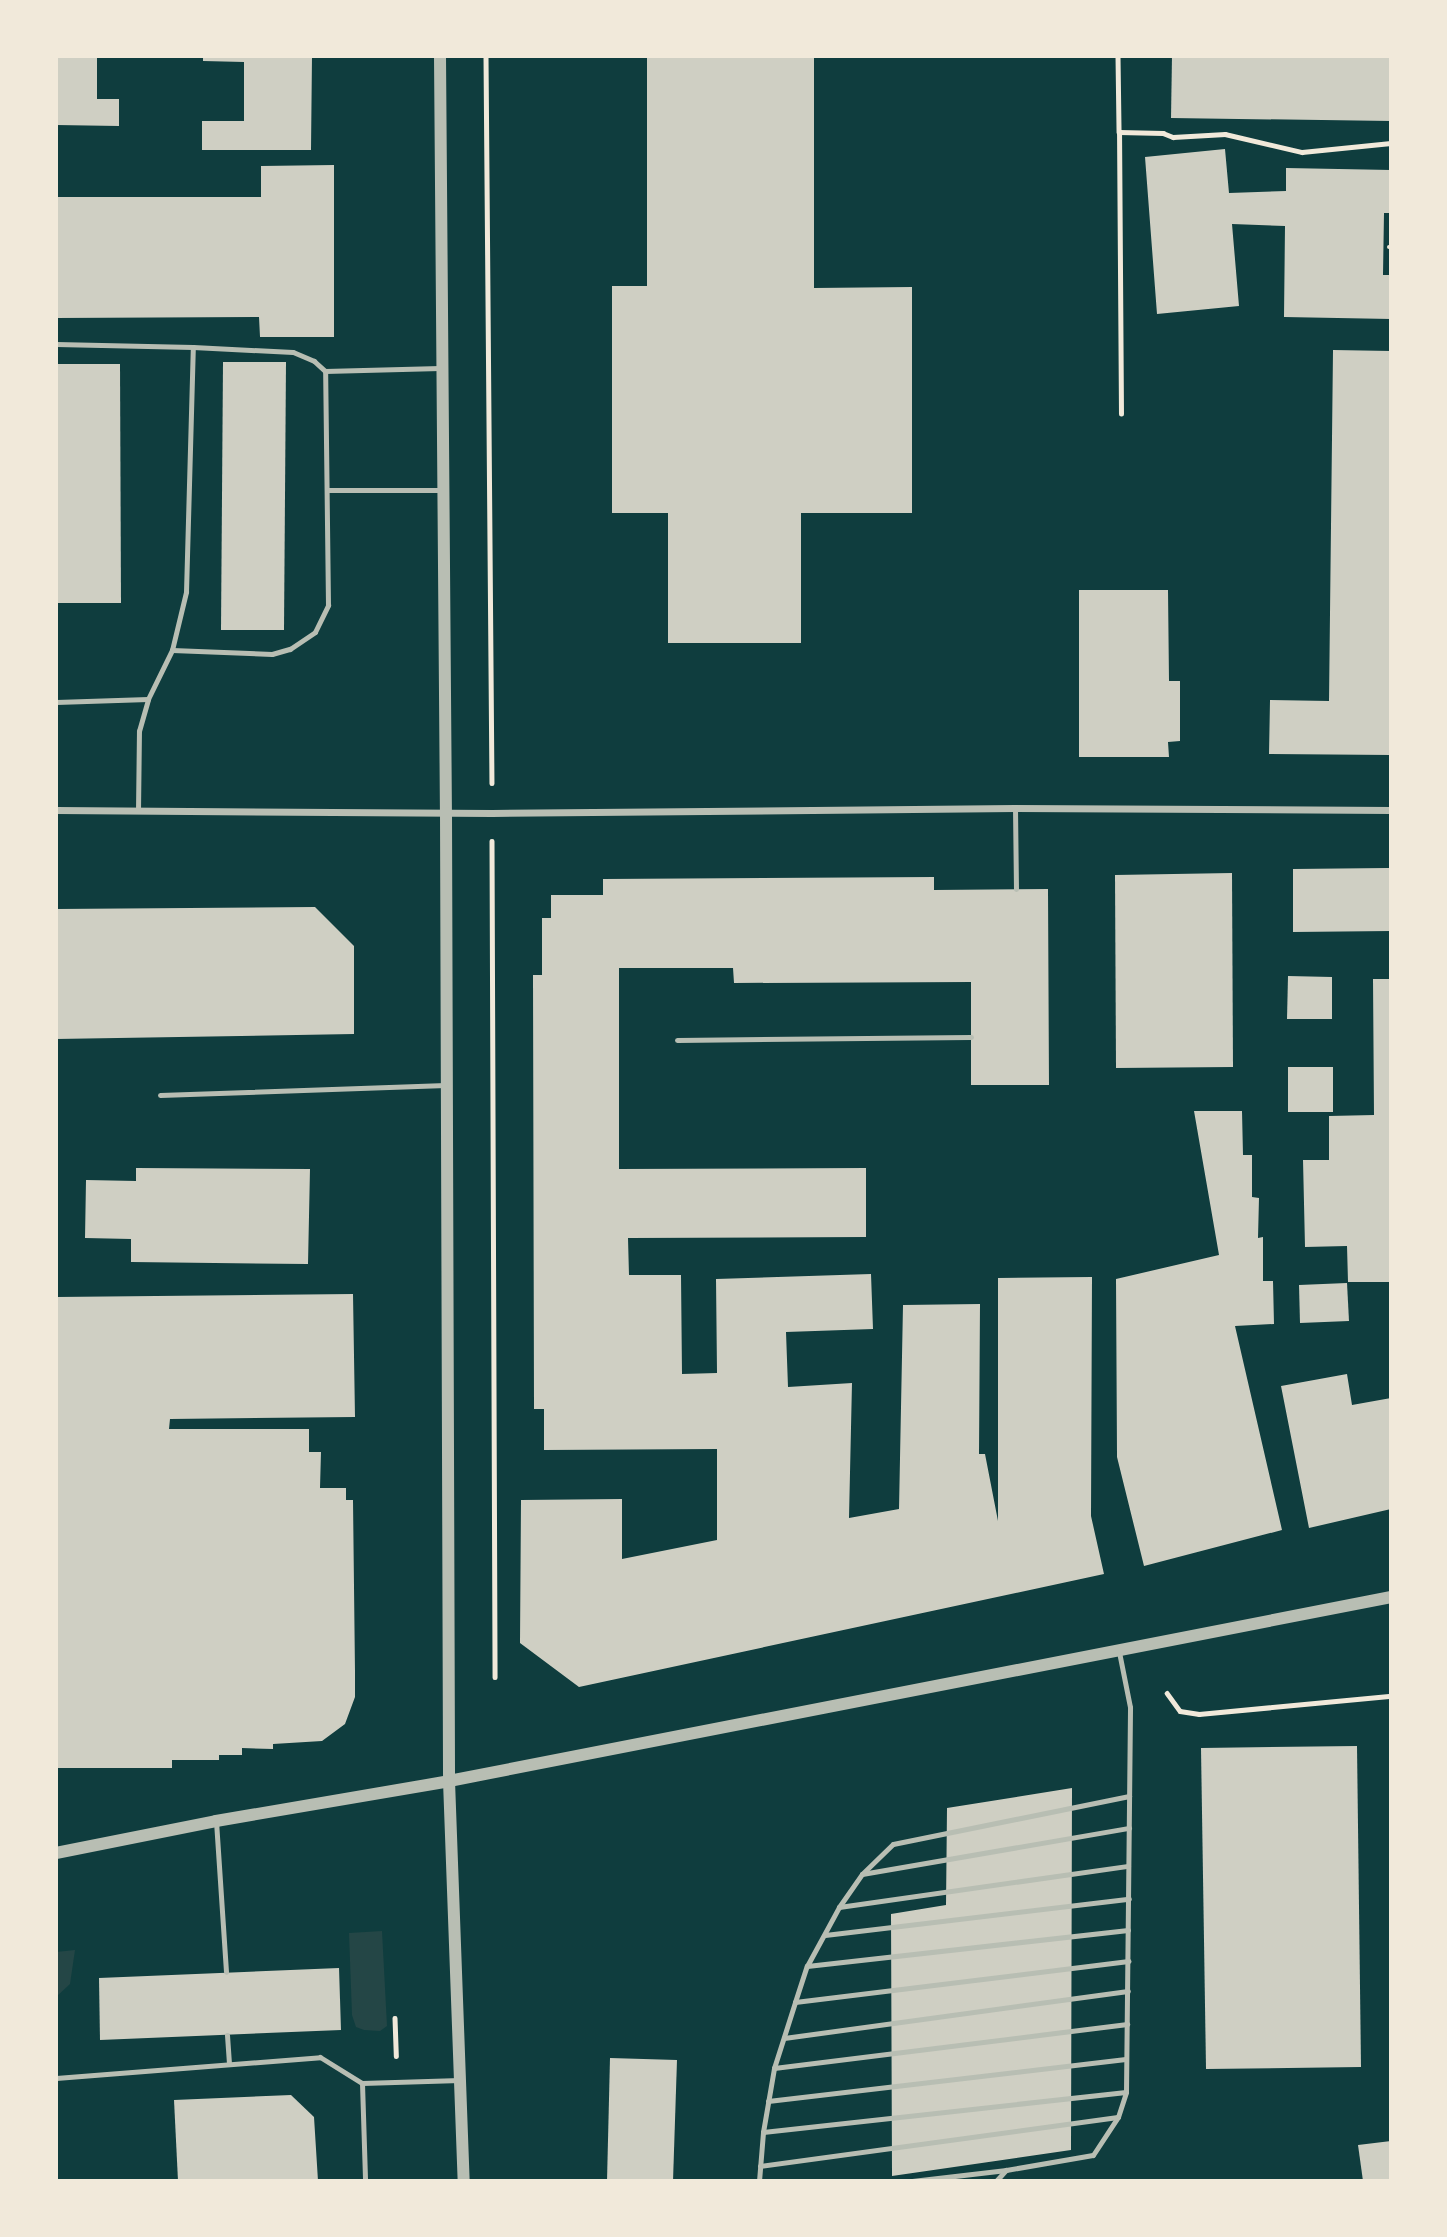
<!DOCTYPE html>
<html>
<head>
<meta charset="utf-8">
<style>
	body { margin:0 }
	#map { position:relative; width:1447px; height:2237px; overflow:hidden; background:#0f3d3e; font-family:"Nunito Sans",sans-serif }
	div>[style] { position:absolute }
	.green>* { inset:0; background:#244646 }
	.building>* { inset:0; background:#cfcfc3 }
	.path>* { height:4.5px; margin:-2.25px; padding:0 2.25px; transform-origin:2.25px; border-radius:2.25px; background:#f1e9da }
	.service>* { height:5px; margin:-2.5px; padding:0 2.5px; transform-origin:2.5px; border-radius:2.5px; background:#b8beb3 }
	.minor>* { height:7px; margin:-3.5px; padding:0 3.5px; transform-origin:3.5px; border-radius:3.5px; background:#b8beb3 }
	.tertiary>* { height:12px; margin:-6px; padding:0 6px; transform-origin:6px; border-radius:6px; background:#b8beb3 }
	span { translate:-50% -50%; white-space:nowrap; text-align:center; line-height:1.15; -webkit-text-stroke:6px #f1e9da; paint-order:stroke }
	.frame { position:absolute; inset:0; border:58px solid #f1e9da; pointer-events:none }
</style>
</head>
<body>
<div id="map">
	<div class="green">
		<i style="clip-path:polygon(382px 1931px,387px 2026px,380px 2031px,364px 2030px,356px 2027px,352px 2015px,349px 1933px)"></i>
		<i style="clip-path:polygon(75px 1950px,70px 1984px,56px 1997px,56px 1952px)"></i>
	</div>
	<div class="building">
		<i style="clip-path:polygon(56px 56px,97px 56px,97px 99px,119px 99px,119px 126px,56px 125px)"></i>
		<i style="clip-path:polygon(203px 56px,312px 56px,311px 150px,202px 150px,202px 121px,244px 121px,244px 62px,203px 61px)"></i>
		<i style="clip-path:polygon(647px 56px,814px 56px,814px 288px,912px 287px,912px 513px,801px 513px,801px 643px,668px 643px,668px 513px,612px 513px,612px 286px,647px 286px)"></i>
		<i style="clip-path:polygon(1172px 56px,1391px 56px,1391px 121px,1171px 118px)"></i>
		<i style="clip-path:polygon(1225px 149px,1229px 193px,1286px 191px,1286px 168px,1391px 170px,1391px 213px,1384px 213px,1383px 275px,1391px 275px,1391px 319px,1284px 317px,1285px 226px,1232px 224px,1239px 306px,1157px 314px,1145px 157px)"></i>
		<i style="clip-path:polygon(334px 165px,334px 337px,260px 337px,259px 317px,56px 318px,56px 197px,261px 197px,261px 166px)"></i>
		<i style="clip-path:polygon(1333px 350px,1391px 351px,1391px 755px,1269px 754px,1270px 700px,1329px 701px)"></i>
		<i style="clip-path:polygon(223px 362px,286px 362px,284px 630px,221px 630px)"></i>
		<i style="clip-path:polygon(56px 364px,120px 364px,121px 603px,56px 603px)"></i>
		<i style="clip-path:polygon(1079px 590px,1168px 590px,1169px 681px,1180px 681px,1180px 741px,1168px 742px,1169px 757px,1079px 757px)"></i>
		<i style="clip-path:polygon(1387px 868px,1391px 868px,1391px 931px,1293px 932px,1293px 869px)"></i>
		<i style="clip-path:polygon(1232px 873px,1233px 1067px,1116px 1068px,1115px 875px)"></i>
		<i style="clip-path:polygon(934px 877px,934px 890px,1048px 889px,1049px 1085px,971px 1085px,971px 982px,734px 983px,733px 968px,619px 968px,619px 1169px,866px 1168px,866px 1237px,628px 1238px,629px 1275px,681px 1275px,682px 1374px,717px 1373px,716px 1279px,871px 1274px,873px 1329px,786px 1332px,788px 1387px,852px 1383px,849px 1518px,899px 1509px,903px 1305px,980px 1304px,979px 1454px,985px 1454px,998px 1521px,998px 1278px,1092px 1277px,1091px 1516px,1104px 1574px,579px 1687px,520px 1643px,521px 1500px,622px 1499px,622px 1559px,717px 1540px,717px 1449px,544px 1450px,544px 1409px,534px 1409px,533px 975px,542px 975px,542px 918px,551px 918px,551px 895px,603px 895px,603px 879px)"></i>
		<i style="clip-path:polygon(315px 907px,354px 946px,354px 1034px,56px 1039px,56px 909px)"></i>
		<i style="clip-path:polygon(1288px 976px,1332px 977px,1332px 1019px,1287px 1019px)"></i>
		<i style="clip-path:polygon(1373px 979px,1391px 979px,1391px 1282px,1348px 1282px,1347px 1246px,1305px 1247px,1303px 1160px,1329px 1160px,1329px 1116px,1374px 1115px)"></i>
		<i style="clip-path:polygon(1288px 1067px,1333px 1067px,1333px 1112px,1288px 1112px)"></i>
		<i style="clip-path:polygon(1194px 1111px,1242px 1111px,1243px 1155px,1252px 1155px,1252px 1197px,1259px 1198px,1258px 1238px,1263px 1237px,1263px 1281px,1273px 1281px,1274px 1324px,1235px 1326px,1282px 1530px,1144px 1566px,1117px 1457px,1116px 1279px,1219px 1255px)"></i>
		<i style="clip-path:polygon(136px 1168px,310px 1169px,308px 1264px,131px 1262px,131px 1239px,85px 1238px,86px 1180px,136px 1181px)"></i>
		<i style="clip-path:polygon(1347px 1283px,1349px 1321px,1300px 1323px,1299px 1285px)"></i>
		<i style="clip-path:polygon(353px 1294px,355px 1417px,170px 1419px,169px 1429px,309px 1429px,309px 1452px,321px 1452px,320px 1488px,346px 1488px,346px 1500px,353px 1500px,355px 1672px,355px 1697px,345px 1724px,322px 1741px,273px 1744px,273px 1749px,242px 1748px,242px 1755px,219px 1755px,219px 1760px,172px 1760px,172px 1768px,56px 1768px,56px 1297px)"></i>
		<i style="clip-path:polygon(1347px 1374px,1352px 1405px,1391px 1398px,1391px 1509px,1309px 1528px,1281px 1386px)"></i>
		<i style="clip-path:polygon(1357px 1746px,1361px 2067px,1206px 2069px,1201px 1748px)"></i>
		<i style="clip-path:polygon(1072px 1788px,1071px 2150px,892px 2176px,891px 1914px,946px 1905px,947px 1808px)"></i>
		<i style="clip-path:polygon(339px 1968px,341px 2030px,100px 2040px,99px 1978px)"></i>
		<i style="clip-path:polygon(610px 2058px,677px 2060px,673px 2181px,607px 2181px)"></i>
		<i style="clip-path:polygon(291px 2095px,314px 2117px,318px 2181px,178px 2181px,174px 2100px)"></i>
		<i style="clip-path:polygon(1391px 2141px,1391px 2181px,1363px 2181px,1358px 2145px)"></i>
	</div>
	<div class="path">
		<i style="left:486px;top:56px;width:727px;rotate:89.53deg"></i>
		<i style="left:1118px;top:56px;width:76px;rotate:89.2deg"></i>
		<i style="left:1389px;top:247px;width:2px"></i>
		<i style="left:1121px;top:414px;width:282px;rotate:-90.4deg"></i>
		<i style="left:1119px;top:132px;width:44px;rotate:1.3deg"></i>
		<i style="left:1163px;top:133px;width:11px;rotate:22deg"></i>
		<i style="left:1173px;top:137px;width:52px;rotate:-3.3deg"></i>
		<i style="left:1225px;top:134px;width:79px;rotate:13.2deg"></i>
		<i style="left:1302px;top:152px;width:89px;rotate:-5.8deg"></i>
		<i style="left:492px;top:841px;width:836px;rotate:89.79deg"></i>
		<i style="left:1167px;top:1693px;width:22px;rotate:54deg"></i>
		<i style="left:1180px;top:1711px;width:19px;rotate:9deg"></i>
		<i style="left:1199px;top:1714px;width:193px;rotate:-5.4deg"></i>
		<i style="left:395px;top:2018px;width:38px;rotate:88deg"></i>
	</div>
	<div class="service">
		<i style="left:56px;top:344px;width:137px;rotate:1.3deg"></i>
		<i style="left:327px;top:490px;width:114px"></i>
		<i style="left:172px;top:650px;width:100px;rotate:2.3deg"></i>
		<i style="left:272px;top:654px;width:19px;rotate:-16deg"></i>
		<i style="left:290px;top:649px;width:30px;rotate:-34deg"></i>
		<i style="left:315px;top:632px;width:30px;rotate:-64deg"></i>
		<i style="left:328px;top:605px;width:234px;rotate:-90.7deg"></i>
		<i style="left:56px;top:702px;width:92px;rotate:-1.9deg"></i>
		<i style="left:1015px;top:808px;width:81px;rotate:89.3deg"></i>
		<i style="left:138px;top:811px;width:80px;rotate:-89.3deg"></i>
		<i style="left:139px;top:731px;width:33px;rotate:-74deg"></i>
		<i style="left:148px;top:699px;width:55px;rotate:-63.9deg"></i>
		<i style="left:172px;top:650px;width:60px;rotate:-76.4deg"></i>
		<i style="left:186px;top:592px;width:245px;rotate:-88.4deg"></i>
		<i style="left:193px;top:347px;width:100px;rotate:2.9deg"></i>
		<i style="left:293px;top:352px;width:23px;rotate:23deg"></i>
		<i style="left:314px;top:361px;width:15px;rotate:42deg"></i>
		<i style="left:325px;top:371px;width:115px;rotate:-1.5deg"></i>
		<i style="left:677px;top:1040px;width:294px;rotate:-0.6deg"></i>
		<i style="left:160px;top:1095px;width:286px;rotate:-2deg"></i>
		<i style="left:216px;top:1821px;width:151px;rotate:86.2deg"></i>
		<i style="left:862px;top:1874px;width:271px;rotate:-9.8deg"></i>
		<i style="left:839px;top:1907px;width:292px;rotate:-8.1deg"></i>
		<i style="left:825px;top:1935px;width:306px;rotate:-6.8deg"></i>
		<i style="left:807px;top:1966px;width:323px;rotate:-6.4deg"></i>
		<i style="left:795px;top:2002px;width:336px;rotate:-7deg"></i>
		<i style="left:227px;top:2035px;width:29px;rotate:86deg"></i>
		<i style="left:784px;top:2038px;width:347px;rotate:-7.8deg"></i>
		<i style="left:774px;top:2068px;width:356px;rotate:-7.1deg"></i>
		<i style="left:56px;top:2078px;width:265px;rotate:-4.5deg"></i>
		<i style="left:320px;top:2057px;width:49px;rotate:31.8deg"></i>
		<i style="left:362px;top:2083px;width:98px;rotate:-1.8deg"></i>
		<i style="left:362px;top:2083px;width:98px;rotate:88.2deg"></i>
		<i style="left:768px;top:2101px;width:360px;rotate:-6.7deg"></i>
		<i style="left:763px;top:2132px;width:365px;rotate:-6.3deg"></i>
		<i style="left:760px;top:2166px;width:361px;rotate:-7.8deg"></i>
		<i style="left:759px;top:2181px;width:49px;rotate:-85.3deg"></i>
		<i style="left:763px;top:2132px;width:65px;rotate:-80.2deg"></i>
		<i style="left:774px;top:2068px;width:69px;rotate:-72.3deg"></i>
		<i style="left:795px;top:2002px;width:38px;rotate:-72deg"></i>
		<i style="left:807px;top:1966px;width:67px;rotate:-61.5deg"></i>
		<i style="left:839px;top:1907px;width:40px;rotate:-55.1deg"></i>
		<i style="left:862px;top:1874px;width:43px;rotate:-44.1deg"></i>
		<i style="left:893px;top:1844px;width:241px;rotate:-11.5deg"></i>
		<i style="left:912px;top:2181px;width:95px;rotate:-6.7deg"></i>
		<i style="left:996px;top:2181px;width:15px;rotate:-48deg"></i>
		<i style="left:1006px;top:2170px;width:88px;rotate:-9.8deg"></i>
		<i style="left:1093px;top:2155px;width:45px;rotate:-56.7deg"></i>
		<i style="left:1118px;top:2117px;width:26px;rotate:-72deg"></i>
		<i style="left:1126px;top:2092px;width:385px;rotate:-89.4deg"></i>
		<i style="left:1130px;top:1707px;width:56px;rotate:-101.3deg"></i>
	</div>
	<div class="minor">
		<i style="left:56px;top:810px;width:436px;rotate:0.4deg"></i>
		<i style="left:492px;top:813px;width:523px;rotate:-0.55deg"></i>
		<i style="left:1015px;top:808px;width:376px;rotate:0.3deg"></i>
	</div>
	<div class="tertiary">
		<i style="left:440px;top:56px;width:757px;rotate:89.55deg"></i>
		<i style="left:446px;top:813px;width:968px;rotate:89.82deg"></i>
		<i style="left:449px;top:1781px;width:400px;rotate:87.9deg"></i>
		<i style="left:56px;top:1853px;width:163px;rotate:-11.3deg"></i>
		<i style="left:216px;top:1821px;width:236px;rotate:-9.7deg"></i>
		<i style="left:449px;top:1781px;width:960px;rotate:-11.05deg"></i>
	</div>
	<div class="frame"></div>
</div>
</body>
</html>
